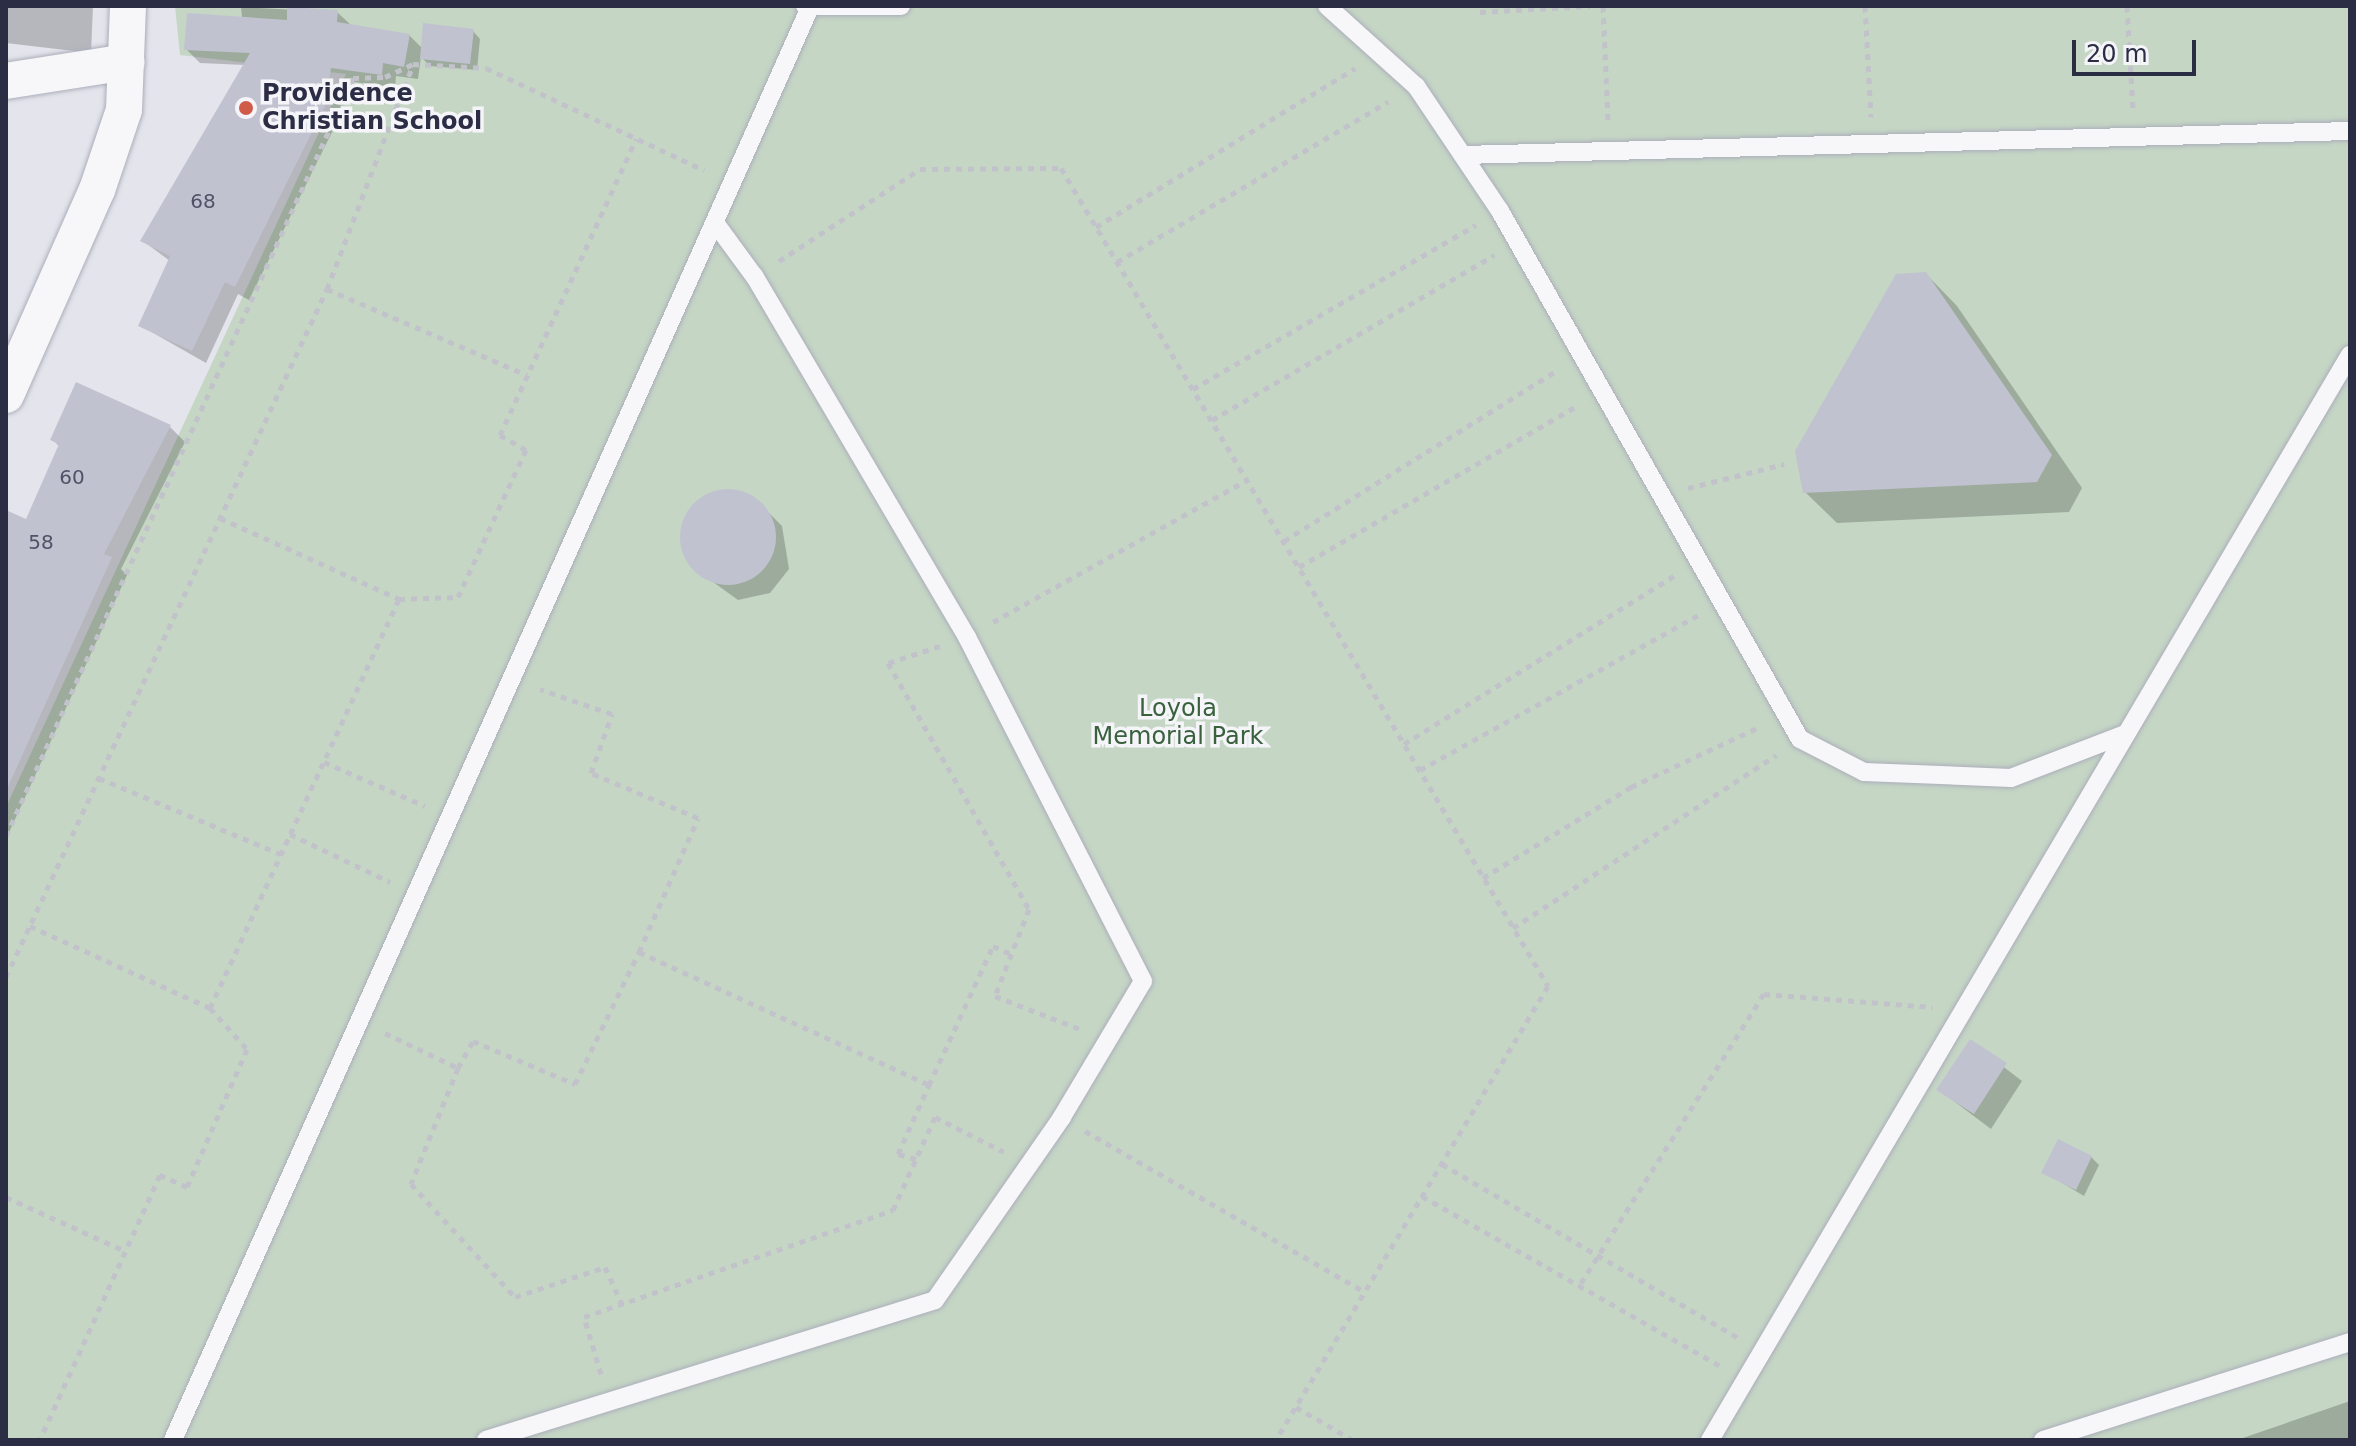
<!DOCTYPE html>
<html>
<head>
<meta charset="utf-8">
<style>
	body { margin:0 }
	#map { position:relative; width:2356px; height:1446px; overflow:hidden; background:#e4e5ec; font-family:"DejaVu Sans",sans-serif }
	div>[style] { position:absolute }
	.green>* { inset:0; background:#c5d6c5 }
	.shadow>* { inset:0; background:#0003 }
	.building>* { inset:0; background:#c1c2cf }
	.round { border-radius:50% }
	.path>* { height:5px; margin-top:-2.5px; transform-origin:0; background:repeating-linear-gradient(90deg,#c2c2cb 0 6px,transparent 0 12px) }
	.roads { filter:drop-shadow(0 0 2px #acaeba) drop-shadow(0 0 2px #acaeba) }
	.lane>* { height:18px; margin:-9px; padding:0 9px; transform-origin:9px; border-radius:9px; background:#f7f7fa }
	.street>* { height:36px; margin:-18px; padding:0 18px; transform-origin:18px; border-radius:18px; background:#f7f7fa }
	.dots>* { width:22px; height:22px; translate:-50% -50%; box-sizing:border-box; border:4px solid #f4f4f9; border-radius:50% }
	span { translate:-50% -50%; white-space:nowrap; text-align:center; line-height:1.15; -webkit-text-stroke:7px #f4f4f9; paint-order:stroke }
	.number-label { font-size:20px; color:#505268 }
	.number-label span { -webkit-text-stroke-width:0 }
	.poi-label { font-size:24px; color:#2b2d45; font-weight:700 }
	.left { translate:0 -50%; text-align:left }
	.park-label { font-size:24px; color:#38613c }
	.frame { position:absolute; inset:0; border:8px solid #2b2d45; pointer-events:none }
	.scale { position:absolute; left:2072px; top:40px; width:124px; height:36px; box-sizing:border-box; border:4px solid #2b2d45; border-top:0; padding-left:10px; font-size:24px; line-height:28px; white-space:nowrap; color:#2b2d45; -webkit-text-stroke:6px #f4f4f9; paint-order:stroke }
</style>
</head>
<body>
<div id="map">
	<div class="green">
		<i style="clip-path:polygon(175px 6px,2350px 6px,2350px 1440px,6px 1440px,6px 807px,346px 74px,180px 55px)"></i>
	</div>
	<div class="shadow">
		<i style="clip-path:polygon(6px 6px,93px 6px,91px 53px,6px 43px)"></i>
		<i style="clip-path:polygon(241px 7px,337px 12px,352px 26px,409px 35px,423px 49px,473px 31px,480px 39px,477px 70px,430px 66px,421px 57px,418px 79px,396px 76px,395px 87px,345px 81px,338px 120px,249px 300px,238px 294px,206px 363px,141px 326px,170px 261px,143px 241px,245px 65px,200px 63px,186px 49px,242px 17px)"></i>
		<i style="clip-path:polygon(1926px 274px,1957px 306px,2082px 488px,2069px 512px,1837px 523px,1805px 492px)"></i>
		<i style="clip-path:polygon(169px 426px,185px 442px,121px 569px,127px 575px,6px 839px,6px 512px,27px 521px,60px 447px,53px 440px)"></i>
		<i style="clip-path:polygon(723px 491px,765px 509px,782px 526px,789px 569px,770px 593px,738px 600px,691px 566px,681px 535px,694px 505px)"></i>
		<i style="clip-path:polygon(1971px 1042px,2022px 1081px,1991px 1129px,1939px 1090px)"></i>
		<i style="clip-path:polygon(2091px 1157px,2099px 1165px,2084px 1196px,2044px 1172px)"></i>
		<i style="clip-path:polygon(2350px 1401px,2350px 1440px,2237px 1440px)"></i>
	</div>
	<div class="building">
		<i style="clip-path:polygon(287px 7px,338px 10px,337px 22px,410px 34px,404px 67px,383px 63px,382px 75px,331px 68px,325px 106px,235px 287px,225px 282px,192px 351px,138px 326px,170px 256px,140px 241px,250px 53px,184px 50px,187px 13px,287px 20px)"></i>
		<i style="clip-path:polygon(423px 23px,474px 29px,470px 64px,420px 59px)"></i>
		<i style="clip-path:polygon(1926px 272px,2052px 455px,2037px 482px,1803px 493px,1795px 451px,1896px 274px)"></i>
		<i style="clip-path:polygon(76px 382px,171px 425px,104px 554px,112px 557px,6px 791px,6px 510px,26px 519px,59px 444px,50px 440px)"></i>
		<i class="round" style="left:680px;top:489px;width:96px;height:96px"></i>
		<i style="clip-path:polygon(1970px 1039px,2007px 1063px,1974px 1114px,1936px 1090px)"></i>
		<i style="clip-path:polygon(2058px 1139px,2092px 1156px,2076px 1190px,2041px 1173px)"></i>
	</div>
	<div class="path">
		<i style="left:1603px;top:6px;width:115px;rotate:87.5deg"></i>
		<i style="left:1865px;top:6px;width:111px;rotate:86.9deg"></i>
		<i style="left:2127px;top:6px;width:103px;rotate:86.7deg"></i>
		<i style="left:1480px;top:12px;width:110px;rotate:-3.1deg"></i>
		<i style="left:1096px;top:227px;width:304px;rotate:-31.5deg"></i>
		<i style="left:779px;top:261px;width:168px;rotate:-33.1deg"></i>
		<i style="left:920px;top:169px;width:141px;rotate:-0.4deg"></i>
		<i style="left:1061px;top:168px;width:952px;rotate:59.23deg"></i>
		<i style="left:1548px;top:986px;width:529px;rotate:120.93deg"></i>
		<i style="left:1117px;top:262px;width:315px;rotate:-30.6deg"></i>
		<i style="left:327px;top:289px;width:218px;rotate:23.3deg"></i>
		<i style="left:1193px;top:389px;width:327px;rotate:-30.1deg"></i>
		<i style="left:1212px;top:420px;width:327px;rotate:-30.3deg"></i>
		<i style="left:1688px;top:488px;width:99px;rotate:-14deg"></i>
		<i style="left:220px;top:518px;width:196px;rotate:24.3deg"></i>
		<i style="left:399px;top:599px;width:59px;rotate:-1.9deg"></i>
		<i style="left:458px;top:597px;width:162px;rotate:-65.2deg"></i>
		<i style="left:526px;top:450px;width:30px;rotate:-150deg"></i>
		<i style="left:500px;top:435px;width:326px;rotate:-65.3deg"></i>
		<i style="left:1284px;top:541px;width:323px;rotate:-32deg"></i>
		<i style="left:1299px;top:567px;width:323px;rotate:-30.1deg"></i>
		<i style="left:993px;top:622px;width:291px;rotate:-29.2deg"></i>
		<i style="left:940px;top:646px;width:55px;rotate:161.9deg"></i>
		<i style="left:888px;top:663px;width:284px;rotate:60.2deg"></i>
		<i style="left:1029px;top:909px;width:93px;rotate:111.3deg"></i>
		<i style="left:995px;top:996px;width:93px;rotate:21.3deg"></i>
		<i style="left:1404px;top:744px;width:319px;rotate:-31.9deg"></i>
		<i style="left:324px;top:762px;width:110px;rotate:23.5deg"></i>
		<i style="left:1420px;top:770px;width:318px;rotate:-29.1deg"></i>
		<i style="left:99px;top:778px;width:197px;rotate:22.7deg"></i>
		<i style="left:290px;top:834px;width:111px;rotate:25.6deg"></i>
		<i style="left:6px;top:836px;width:834px;rotate:-65.4deg"></i>
		<i style="left:353px;top:78px;width:32px;rotate:-2deg"></i>
		<i style="left:385px;top:77px;width:31px;rotate:-25deg"></i>
		<i style="left:413px;top:64px;width:73px;rotate:3.1deg"></i>
		<i style="left:486px;top:68px;width:241px;rotate:25.1deg"></i>
		<i style="left:1483px;top:878px;width:174px;rotate:-31.6deg"></i>
		<i style="left:1631px;top:787px;width:141px;rotate:-25.1deg"></i>
		<i style="left:30px;top:926px;width:198px;rotate:24.5deg"></i>
		<i style="left:210px;top:1008px;width:55px;rotate:47.9deg"></i>
		<i style="left:247px;top:1049px;width:150px;rotate:113.5deg"></i>
		<i style="left:187px;top:1187px;width:30px;rotate:-156deg"></i>
		<i style="left:160px;top:1175px;width:291px;rotate:114.4deg"></i>
		<i style="left:1513px;top:928px;width:315px;rotate:-33.3deg"></i>
		<i style="left:639px;top:952px;width:319px;rotate:24.6deg"></i>
		<i style="left:6px;top:977px;width:759px;rotate:-64.99deg"></i>
		<i style="left:327px;top:289px;width:240px;rotate:-69deg"></i>
		<i style="left:210px;top:1008px;width:451px;rotate:-65.2deg"></i>
		<i style="left:385px;top:1033px;width:81px;rotate:25.6deg"></i>
		<i style="left:458px;top:1068px;width:31px;rotate:-61deg"></i>
		<i style="left:473px;top:1041px;width:111px;rotate:22.9deg"></i>
		<i style="left:575px;top:1084px;width:147px;rotate:-64.1deg"></i>
		<i style="left:639px;top:952px;width:146px;rotate:-66.2deg"></i>
		<i style="left:698px;top:818px;width:116px;rotate:-157.2deg"></i>
		<i style="left:591px;top:773px;width:63px;rotate:-70.4deg"></i>
		<i style="left:612px;top:714px;width:76px;rotate:-160.9deg"></i>
		<i style="left:458px;top:1068px;width:125px;rotate:112.1deg"></i>
		<i style="left:411px;top:1184px;width:154px;rotate:47.4deg"></i>
		<i style="left:515px;top:1297px;width:95px;rotate:-18.4deg"></i>
		<i style="left:605px;top:1267px;width:41px;rotate:65.3deg"></i>
		<i style="left:1085px;top:1131px;width:323px;rotate:29.9deg"></i>
		<i style="left:916px;top:1159px;width:19px;rotate:-164deg"></i>
		<i style="left:898px;top:1154px;width:76px;rotate:-65.8deg"></i>
		<i style="left:929px;top:1085px;width:153px;rotate:-65.3deg"></i>
		<i style="left:993px;top:946px;width:20px;rotate:24deg"></i>
		<i style="left:1442px;top:1164px;width:343px;rotate:30.4deg"></i>
		<i style="left:1422px;top:1196px;width:343px;rotate:29.7deg"></i>
		<i style="left:6px;top:1197px;width:131px;rotate:24.4deg"></i>
		<i style="left:1581px;top:1283px;width:342px;rotate:-57.7deg"></i>
		<i style="left:1764px;top:994px;width:169px;rotate:4.4deg"></i>
		<i style="left:601px;top:1374px;width:59px;rotate:-106.6deg"></i>
		<i style="left:584px;top:1317px;width:327px;rotate:-19.1deg"></i>
		<i style="left:893px;top:1210px;width:102px;rotate:-65.7deg"></i>
		<i style="left:935px;top:1117px;width:77px;rotate:26.9deg"></i>
		<i style="left:1296px;top:1407px;width:66px;rotate:30.1deg"></i>
	</div>
	<div class="roads">
		<div class="lane">
			<i style="left:805px;top:6px;width:96px"></i>
			<i style="left:1327px;top:6px;width:120px;rotate:42deg"></i>
			<i style="left:1416px;top:86px;width:151px;rotate:56.1deg"></i>
			<i style="left:1500px;top:211px;width:607px;rotate:60.4deg"></i>
			<i style="left:1800px;top:739px;width:72px;rotate:27.3deg"></i>
			<i style="left:1864px;top:772px;width:147px;rotate:2.3deg"></i>
			<i style="left:2011px;top:778px;width:122px;rotate:-21.1deg"></i>
			<i style="left:1463px;top:155px;width:887px;rotate:-1.55deg"></i>
			<i style="left:173px;top:1440px;width:1563px;rotate:-66.03deg"></i>
			<i style="left:486px;top:1440px;width:470px;rotate:-17.3deg"></i>
			<i style="left:935px;top:1300px;width:223px;rotate:-55.2deg"></i>
			<i style="left:1062px;top:1117px;width:158px;rotate:-59.2deg"></i>
			<i style="left:1143px;top:981px;width:386px;rotate:-117.1deg"></i>
			<i style="left:967px;top:637px;width:419px;rotate:-120.5deg"></i>
			<i style="left:754px;top:276px;width:64px;rotate:-126.2deg"></i>
			<i style="left:1710px;top:1440px;width:1260px;rotate:-59.47deg"></i>
			<i style="left:2043px;top:1440px;width:322px;rotate:-17.7deg"></i>
		</div>
		<div class="street">
			<i style="left:6px;top:81px;width:122px;rotate:-8.9deg"></i>
			<i style="left:6px;top:395px;width:224px;rotate:-66.1deg"></i>
			<i style="left:97px;top:190px;width:84px;rotate:-71.4deg"></i>
			<i style="left:124px;top:110px;width:104px;rotate:-87.8deg"></i>
		</div>
	</div>
	<div class="dots">
		<i style="left:246px;top:108px;background:#d15b49"></i>
	</div>
	<div class="number-label">
		<span style="left:203px;top:201px">68</span>
		<span style="left:72px;top:477px">60</span>
		<span style="left:41px;top:542px">58</span>
	</div>
	<div class="poi-label">
		<span class="left" style="left:262px;top:108px">Providence<br>Christian School</span>
	</div>
	<div class="park-label">
		<span style="left:1178px;top:723px">Loyola<br>Memorial Park</span>
	</div>
	<div class="frame"></div>
	<div class="scale">20 m</div>
</div>
</body>
</html>
